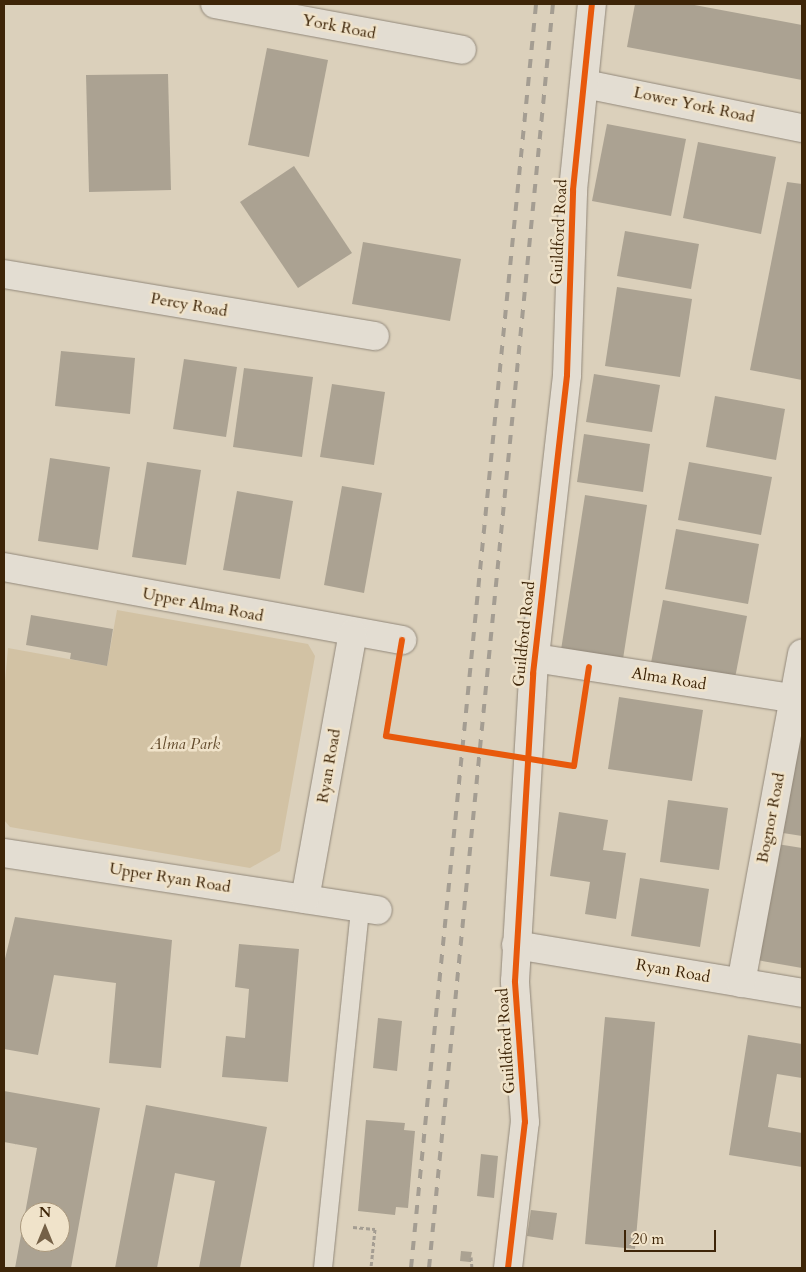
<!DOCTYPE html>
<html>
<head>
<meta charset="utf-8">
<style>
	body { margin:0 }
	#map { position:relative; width:806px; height:1272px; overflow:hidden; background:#dbd0bb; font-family:Cardo,serif }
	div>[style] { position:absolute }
	.green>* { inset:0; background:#d2c2a4 }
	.building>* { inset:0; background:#aba292 }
	.path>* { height:3px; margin-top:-1.5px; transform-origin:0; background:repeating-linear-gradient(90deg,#a49d92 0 4px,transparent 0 6.5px) }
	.roads { filter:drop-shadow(0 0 1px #92887a) drop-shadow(0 0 1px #92887a) }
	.lane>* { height:18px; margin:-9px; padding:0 9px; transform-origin:9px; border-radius:9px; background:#e3ddd2 }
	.street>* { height:28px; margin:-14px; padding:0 14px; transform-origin:14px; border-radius:14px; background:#e3ddd2 }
	.rail>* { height:4px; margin-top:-2px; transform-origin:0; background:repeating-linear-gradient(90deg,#a49d92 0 9px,transparent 0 18px) }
	.cycleway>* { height:6px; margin:-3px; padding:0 3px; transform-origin:3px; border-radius:3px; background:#e8590c }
	span { translate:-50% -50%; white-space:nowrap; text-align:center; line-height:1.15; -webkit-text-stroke:5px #f0e3ca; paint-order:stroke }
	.street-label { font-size:16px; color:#3e2508 }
	.park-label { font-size:16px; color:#61492a; font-style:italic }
	.frame { position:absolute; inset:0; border:5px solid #3e2508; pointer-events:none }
	.north { position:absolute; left:20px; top:1202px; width:50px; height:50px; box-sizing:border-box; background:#f0e3ca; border:1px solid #a9977c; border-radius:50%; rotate:0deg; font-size:14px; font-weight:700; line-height:20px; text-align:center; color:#3e2508 }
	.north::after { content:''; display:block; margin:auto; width:18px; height:22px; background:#756147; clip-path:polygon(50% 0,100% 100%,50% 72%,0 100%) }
	.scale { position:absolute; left:624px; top:1230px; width:92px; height:22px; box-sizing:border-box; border:2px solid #3e2508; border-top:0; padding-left:6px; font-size:15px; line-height:18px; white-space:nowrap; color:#3e2508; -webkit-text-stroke:4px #f0e3ca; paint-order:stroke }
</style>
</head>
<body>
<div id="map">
	<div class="green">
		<i style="clip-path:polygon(117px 610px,308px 644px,315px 656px,280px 851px,250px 868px,10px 827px,4px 820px,4px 693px,8px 648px,107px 666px)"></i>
	</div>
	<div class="building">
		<i style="clip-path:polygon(635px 4px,689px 4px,802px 25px,802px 80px,627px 47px)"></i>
		<i style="clip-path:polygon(267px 48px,328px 60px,309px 157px,248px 145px)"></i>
		<i style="clip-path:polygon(168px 74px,171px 190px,89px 192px,86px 75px)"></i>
		<i style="clip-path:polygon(607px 124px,686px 139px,671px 216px,592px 201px)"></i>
		<i style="clip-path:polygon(698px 142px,776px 157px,761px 234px,683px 218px)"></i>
		<i style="clip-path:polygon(294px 166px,352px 253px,298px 288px,240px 202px)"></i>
		<i style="clip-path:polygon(787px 182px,802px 184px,802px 380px,750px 370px)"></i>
		<i style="clip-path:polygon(625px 231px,699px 244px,691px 289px,617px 276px)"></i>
		<i style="clip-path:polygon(363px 242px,461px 259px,450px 321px,352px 304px)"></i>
		<i style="clip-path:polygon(617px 287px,692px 299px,680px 377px,605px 366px)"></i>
		<i style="clip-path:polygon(61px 351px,135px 358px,130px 414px,55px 406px)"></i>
		<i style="clip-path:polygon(184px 359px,237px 367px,226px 437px,173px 429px)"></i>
		<i style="clip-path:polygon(244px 368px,313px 377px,302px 457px,233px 447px)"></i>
		<i style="clip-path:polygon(594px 374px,660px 385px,652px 432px,586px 422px)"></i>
		<i style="clip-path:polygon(332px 384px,385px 392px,374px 465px,320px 457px)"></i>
		<i style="clip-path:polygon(715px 396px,785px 409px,776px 460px,706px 447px)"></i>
		<i style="clip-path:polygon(584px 434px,650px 444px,643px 492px,577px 482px)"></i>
		<i style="clip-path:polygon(50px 458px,110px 467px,98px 550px,38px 541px)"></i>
		<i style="clip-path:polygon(147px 462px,201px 470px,186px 565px,132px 557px)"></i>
		<i style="clip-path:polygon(689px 462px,772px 477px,761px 535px,678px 520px)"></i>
		<i style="clip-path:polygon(342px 486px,382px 493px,364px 593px,324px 585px)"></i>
		<i style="clip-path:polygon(237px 491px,293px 501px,280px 579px,223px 570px)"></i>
		<i style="clip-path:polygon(585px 495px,647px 505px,623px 659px,561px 650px)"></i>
		<i style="clip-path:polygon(676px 529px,759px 544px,748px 604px,665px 589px)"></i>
		<i style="clip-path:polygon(663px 600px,747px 616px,735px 678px,651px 663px)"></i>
		<i style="clip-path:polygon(31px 615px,113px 629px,107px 666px,70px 659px,71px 653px,26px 645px)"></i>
		<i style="clip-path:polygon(619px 697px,703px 710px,692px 781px,608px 769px)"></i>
		<i style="clip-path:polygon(802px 724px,802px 836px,783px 833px)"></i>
		<i style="clip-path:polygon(668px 800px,728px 808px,719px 870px,660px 862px)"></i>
		<i style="clip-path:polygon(559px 812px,608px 820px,603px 850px,626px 853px,616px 919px,585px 914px,590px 882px,550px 876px)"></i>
		<i style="clip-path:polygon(777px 844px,802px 848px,802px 968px,757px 960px)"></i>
		<i style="clip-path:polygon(640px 878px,709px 889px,700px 947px,631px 936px)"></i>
		<i style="clip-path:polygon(15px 917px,172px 940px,161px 1068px,109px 1063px,116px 983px,54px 975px,38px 1055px,4px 1049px,4px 963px)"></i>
		<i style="clip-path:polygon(239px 944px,299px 949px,288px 1082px,222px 1077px,226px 1036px,245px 1038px,249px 989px,235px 987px)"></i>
		<i style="clip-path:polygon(605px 1017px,655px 1022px,635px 1249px,585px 1244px)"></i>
		<i style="clip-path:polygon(378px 1018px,402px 1021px,397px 1071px,373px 1068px)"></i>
		<i style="clip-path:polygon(748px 1035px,802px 1044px,802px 1078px,777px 1074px,768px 1127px,802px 1133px,802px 1167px,729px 1155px)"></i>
		<i style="clip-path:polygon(evenodd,4px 1091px,100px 1108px,71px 1268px,15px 1268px,37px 1148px,4px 1142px,4px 1091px,30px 1212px,60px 1212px,60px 1242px,30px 1242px,30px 1212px)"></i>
		<i style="clip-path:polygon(146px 1105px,267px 1127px,240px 1268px,199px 1268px,215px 1181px,175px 1173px,157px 1268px,115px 1268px)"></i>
		<i style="clip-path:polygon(366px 1120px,405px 1123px,404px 1130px,415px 1131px,408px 1208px,396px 1207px,395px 1215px,358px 1211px)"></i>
		<i style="clip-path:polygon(481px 1154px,498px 1156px,494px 1198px,477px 1196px)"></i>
		<i style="clip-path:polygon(531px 1210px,557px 1213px,553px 1240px,527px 1236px)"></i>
		<i style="clip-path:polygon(461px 1251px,472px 1252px,470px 1262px,460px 1261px)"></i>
	</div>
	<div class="path">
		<i style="left:353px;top:1227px;width:22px;rotate:5deg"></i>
		<i style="left:375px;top:1229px;width:39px;rotate:96deg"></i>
		<i style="left:471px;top:1257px;width:11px;rotate:85deg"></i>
	</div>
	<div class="roads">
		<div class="lane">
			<i style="left:323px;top:1268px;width:362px;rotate:-84.1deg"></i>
		</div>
		<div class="street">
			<i style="left:215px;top:4px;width:251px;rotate:10.5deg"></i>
			<i style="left:585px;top:84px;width:221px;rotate:11.5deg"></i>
			<i style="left:4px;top:274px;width:376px;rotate:9.5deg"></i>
			<i style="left:4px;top:567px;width:405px;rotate:10.4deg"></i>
			<i style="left:535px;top:658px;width:270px;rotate:8.9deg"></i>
			<i style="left:4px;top:853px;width:378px;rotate:8.7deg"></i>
			<i style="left:305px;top:899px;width:270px;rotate:-79.8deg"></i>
			<i style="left:516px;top:945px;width:290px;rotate:9.5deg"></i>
			<i style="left:741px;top:983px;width:335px;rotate:-79.5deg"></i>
			<i style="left:508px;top:1268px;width:147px;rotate:-83.4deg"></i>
			<i style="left:525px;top:1122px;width:141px;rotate:-94.1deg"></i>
			<i style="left:515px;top:981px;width:308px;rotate:-86.6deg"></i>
			<i style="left:533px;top:674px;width:301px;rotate:-83.5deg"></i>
			<i style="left:567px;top:375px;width:185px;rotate:-88.1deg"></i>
			<i style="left:573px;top:190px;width:187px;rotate:-84.2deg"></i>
		</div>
	</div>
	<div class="rail">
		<i style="left:411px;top:1268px;width:1270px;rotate:-84.35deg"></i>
		<i style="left:429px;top:1268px;width:1270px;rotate:-84.4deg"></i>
	</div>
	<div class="cycleway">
		<i style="left:402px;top:640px;width:97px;rotate:99.5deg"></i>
		<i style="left:386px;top:736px;width:190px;rotate:9.1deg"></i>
		<i style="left:574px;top:766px;width:100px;rotate:-81.4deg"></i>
		<i style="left:508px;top:1268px;width:147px;rotate:-83.4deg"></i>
		<i style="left:525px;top:1122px;width:141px;rotate:-94.1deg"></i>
		<i style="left:515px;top:981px;width:308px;rotate:-86.6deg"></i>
		<i style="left:533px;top:674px;width:301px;rotate:-83.5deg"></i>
		<i style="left:567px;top:375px;width:185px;rotate:-88.1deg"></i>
		<i style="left:573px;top:190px;width:187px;rotate:-84.2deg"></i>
	</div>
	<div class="street-label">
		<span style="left:339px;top:27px;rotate:11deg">York Road</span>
		<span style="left:694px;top:105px;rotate:12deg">Lower York Road</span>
		<span style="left:559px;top:232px;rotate:-87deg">Guildford Road</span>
		<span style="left:189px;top:305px;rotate:10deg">Percy Road</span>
		<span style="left:203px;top:605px;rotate:11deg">Upper Alma Road</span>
		<span style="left:524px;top:634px;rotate:-84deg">Guildford Road</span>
		<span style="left:669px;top:679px;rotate:9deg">Alma Road</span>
		<span style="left:329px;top:766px;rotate:-80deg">Ryan Road</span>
		<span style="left:771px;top:818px;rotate:-79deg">Bognor Road</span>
		<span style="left:170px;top:878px;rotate:9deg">Upper Ryan Road</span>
		<span style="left:673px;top:971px;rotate:10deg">Ryan Road</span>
		<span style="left:506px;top:1041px;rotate:-94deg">Guildford Road</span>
	</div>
	<div class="park-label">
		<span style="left:185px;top:744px">Alma Park</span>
	</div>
	<div class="frame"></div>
	<div class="north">N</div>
	<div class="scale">20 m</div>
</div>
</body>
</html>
